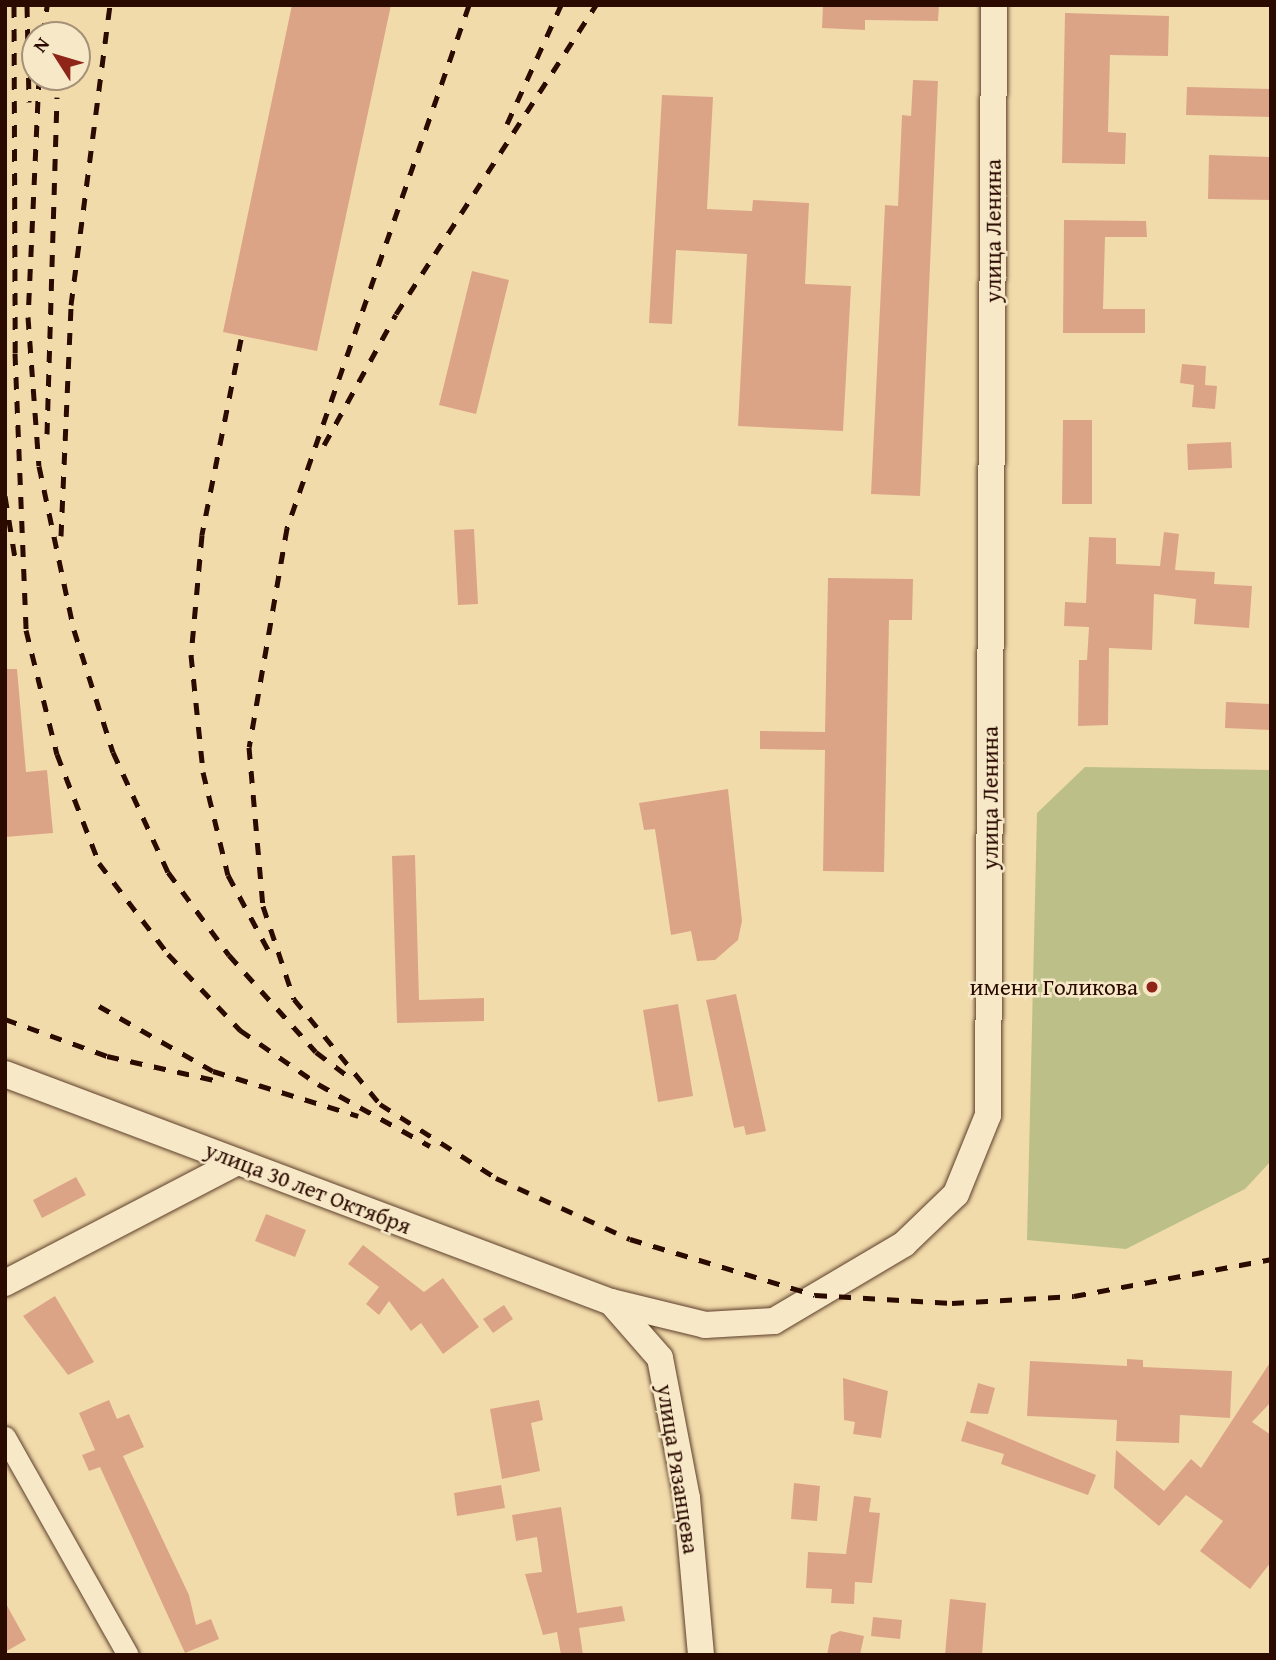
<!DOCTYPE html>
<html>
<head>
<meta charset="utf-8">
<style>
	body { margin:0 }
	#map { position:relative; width:1276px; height:1660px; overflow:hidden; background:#f2dbab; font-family:"Gentium Book Plus",serif }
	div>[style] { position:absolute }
	.green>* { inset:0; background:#bcc088 }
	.building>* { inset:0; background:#dca487 }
	.roads { filter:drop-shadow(0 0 2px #5d3f2b) drop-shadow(0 0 2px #5d3f2b) }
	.minor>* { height:21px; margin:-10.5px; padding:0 10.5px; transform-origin:10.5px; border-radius:10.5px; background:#f7e8c8 }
	.tertiary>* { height:26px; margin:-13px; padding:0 13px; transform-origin:13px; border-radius:13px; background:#f7e8c8 }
	.rail>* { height:5px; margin-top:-2.5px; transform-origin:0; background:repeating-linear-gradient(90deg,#2b0b00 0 12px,transparent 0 24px) }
	.dots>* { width:19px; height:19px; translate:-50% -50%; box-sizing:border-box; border:4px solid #f7e8c8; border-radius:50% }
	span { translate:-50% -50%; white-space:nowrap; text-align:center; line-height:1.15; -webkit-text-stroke:5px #f7e8c8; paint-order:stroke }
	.street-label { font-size:23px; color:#2b0b00 }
	.poi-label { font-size:23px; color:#2b0b00 }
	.right { translate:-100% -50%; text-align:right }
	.frame { position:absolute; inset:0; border:7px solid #2b0b00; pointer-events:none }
	.north { position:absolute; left:21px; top:21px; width:70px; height:70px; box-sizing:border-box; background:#f7e8c8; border:2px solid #a59078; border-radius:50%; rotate:307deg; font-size:19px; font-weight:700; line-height:28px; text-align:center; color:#2b0b00 }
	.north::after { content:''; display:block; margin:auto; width:24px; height:32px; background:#8f2418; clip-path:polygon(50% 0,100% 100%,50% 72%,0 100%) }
</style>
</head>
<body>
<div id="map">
	<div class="green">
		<i style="clip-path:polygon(1085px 767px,1271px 770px,1271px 1161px,1245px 1189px,1126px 1249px,1027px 1240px,1037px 813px)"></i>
	</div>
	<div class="building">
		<i style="clip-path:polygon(292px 5px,391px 5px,317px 351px,223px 332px)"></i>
		<i style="clip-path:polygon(823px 5px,939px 5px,938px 21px,865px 20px,865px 30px,822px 28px)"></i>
		<i style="clip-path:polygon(1065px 13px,1169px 16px,1168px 56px,1110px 55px,1108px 132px,1126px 133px,1125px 164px,1062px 163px)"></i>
		<i style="clip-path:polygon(913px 80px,938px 81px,920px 496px,871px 494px,885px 205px,898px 206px,902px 115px,911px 116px)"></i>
		<i style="clip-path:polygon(1187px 87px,1271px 89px,1271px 117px,1186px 115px)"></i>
		<i style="clip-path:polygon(662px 95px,713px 97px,707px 209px,752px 211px,753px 200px,809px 203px,805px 284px,851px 286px,843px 431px,738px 426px,747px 254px,676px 250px,672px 324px,649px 323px)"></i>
		<i style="clip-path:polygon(1209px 155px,1271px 157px,1271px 200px,1208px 199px)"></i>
		<i style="clip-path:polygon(1064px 220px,1146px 221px,1147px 237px,1105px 237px,1103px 309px,1145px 309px,1145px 333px,1063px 333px)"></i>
		<i style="clip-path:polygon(472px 271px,509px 280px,476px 414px,439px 405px)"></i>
		<i style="clip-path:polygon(1182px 364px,1206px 366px,1205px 385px,1217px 386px,1215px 409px,1192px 407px,1194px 385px,1180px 383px)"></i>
		<i style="clip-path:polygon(1063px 420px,1092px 420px,1092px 504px,1062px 504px)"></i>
		<i style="clip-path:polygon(1231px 442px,1232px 468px,1188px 470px,1187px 444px)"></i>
		<i style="clip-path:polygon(474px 529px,478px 604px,458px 605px,454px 530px)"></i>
		<i style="clip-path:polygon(1164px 532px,1179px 534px,1175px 570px,1215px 572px,1214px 584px,1252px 586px,1249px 628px,1194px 624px,1196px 599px,1154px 594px,1152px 650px,1109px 648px,1108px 725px,1078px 726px,1079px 660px,1087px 660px,1089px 627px,1064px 626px,1065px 602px,1086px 603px,1089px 537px,1116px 538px,1116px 564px,1160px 566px)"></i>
		<i style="clip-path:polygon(828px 578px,913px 579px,912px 620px,889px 620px,884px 872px,823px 871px,825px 750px,760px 749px,760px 731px,825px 732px)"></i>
		<i style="clip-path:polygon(5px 669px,17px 669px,26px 772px,47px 770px,53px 833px,5px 837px)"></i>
		<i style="clip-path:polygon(1226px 702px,1271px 704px,1271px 730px,1225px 728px)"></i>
		<i style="clip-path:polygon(728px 789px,742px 921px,738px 940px,715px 960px,697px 961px,691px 931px,671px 935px,655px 829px,644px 830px,639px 803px)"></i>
		<i style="clip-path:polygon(415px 855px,419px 1000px,484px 998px,484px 1021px,397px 1023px,392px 856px)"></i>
		<i style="clip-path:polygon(736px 994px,766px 1131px,746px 1135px,744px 1126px,734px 1128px,706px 1000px)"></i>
		<i style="clip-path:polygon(678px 1004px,693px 1096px,658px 1102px,643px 1010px)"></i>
		<i style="clip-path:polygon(76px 1177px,86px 1195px,42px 1218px,33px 1200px)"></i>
		<i style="clip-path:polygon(266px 1214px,306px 1230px,295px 1257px,255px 1241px)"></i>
		<i style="clip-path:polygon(363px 1245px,424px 1292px,443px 1278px,479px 1327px,443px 1354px,421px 1323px,411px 1331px,389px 1301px,379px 1315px,366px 1304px,379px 1287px,348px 1264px)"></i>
		<i style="clip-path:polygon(55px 1296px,94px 1362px,68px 1375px,23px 1316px)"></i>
		<i style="clip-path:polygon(504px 1305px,513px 1319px,493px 1333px,483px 1319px)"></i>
		<i style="clip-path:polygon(1127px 1359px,1143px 1360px,1143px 1367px,1232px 1371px,1230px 1418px,1180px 1415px,1179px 1443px,1116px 1441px,1117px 1420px,1027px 1416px,1030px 1361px,1127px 1366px)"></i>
		<i style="clip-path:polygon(1271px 1361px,1271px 1402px,1252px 1422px,1271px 1435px,1271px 1562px,1250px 1589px,1200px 1551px,1223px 1521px,1186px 1495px,1159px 1526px,1114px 1488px,1116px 1450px,1164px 1491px,1191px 1459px,1201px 1468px)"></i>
		<i style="clip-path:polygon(843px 1378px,888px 1391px,881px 1438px,853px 1434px,855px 1422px,844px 1420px)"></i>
		<i style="clip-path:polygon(978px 1383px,995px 1388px,988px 1414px,970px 1413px)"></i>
		<i style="clip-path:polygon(109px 1400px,117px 1419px,129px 1414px,144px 1447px,123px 1456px,189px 1595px,196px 1625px,211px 1619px,219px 1639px,185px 1653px,100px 1467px,89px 1471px,82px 1455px,95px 1450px,79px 1413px)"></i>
		<i style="clip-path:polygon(539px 1400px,543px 1420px,531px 1423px,540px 1471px,502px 1479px,490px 1409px)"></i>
		<i style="clip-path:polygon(967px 1421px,1096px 1475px,1088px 1495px,1001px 1464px,1004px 1454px,961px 1441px)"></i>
		<i style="clip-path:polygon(794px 1483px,820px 1486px,817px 1521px,791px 1519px)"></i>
		<i style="clip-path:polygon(501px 1485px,505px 1508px,457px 1516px,454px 1493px)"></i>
		<i style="clip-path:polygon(854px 1496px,871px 1498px,869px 1512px,880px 1513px,872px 1583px,855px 1582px,854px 1604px,831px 1603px,832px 1589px,806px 1588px,808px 1552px,846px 1554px)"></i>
		<i style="clip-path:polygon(561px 1507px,577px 1613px,622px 1606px,625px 1621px,579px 1628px,583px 1655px,561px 1655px,557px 1632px,543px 1635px,525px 1574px,542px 1572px,537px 1537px,516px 1541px,512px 1515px)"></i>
		<i style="clip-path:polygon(950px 1599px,986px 1603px,982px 1655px,945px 1655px)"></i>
		<i style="clip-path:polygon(5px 1602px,26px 1640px,5px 1652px)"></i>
		<i style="clip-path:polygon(873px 1617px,902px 1620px,900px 1639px,871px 1636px)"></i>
		<i style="clip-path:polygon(840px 1631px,864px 1636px,860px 1655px,827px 1655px,831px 1635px)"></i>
	</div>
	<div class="roads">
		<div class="minor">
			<i style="left:5px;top:1437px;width:250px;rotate:60.6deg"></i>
		</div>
		<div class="tertiary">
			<i style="left:5px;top:1074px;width:647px;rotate:20.62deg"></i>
			<i style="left:611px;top:1302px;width:97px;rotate:13.7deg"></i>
			<i style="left:705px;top:1325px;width:69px;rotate:-3.3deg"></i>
			<i style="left:774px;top:1321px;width:151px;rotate:-30.6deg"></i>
			<i style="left:904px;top:1244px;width:72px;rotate:-43.9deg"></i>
			<i style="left:956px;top:1194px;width:85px;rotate:-67.9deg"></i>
			<i style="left:988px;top:1115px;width:1110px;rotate:-89.69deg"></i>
			<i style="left:5px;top:1283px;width:262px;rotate:-27.5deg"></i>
			<i style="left:611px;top:1302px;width:74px;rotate:48.8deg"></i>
			<i style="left:660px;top:1358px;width:143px;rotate:79.1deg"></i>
			<i style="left:687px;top:1498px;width:158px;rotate:84.9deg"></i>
		</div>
	</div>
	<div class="rail">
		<i style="left:14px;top:5px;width:348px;rotate:89.8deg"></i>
		<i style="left:15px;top:353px;width:277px;rotate:87.7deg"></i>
		<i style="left:26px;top:630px;width:128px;rotate:76deg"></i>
		<i style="left:57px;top:754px;width:117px;rotate:68.9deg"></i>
		<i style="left:99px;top:863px;width:114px;rotate:52.8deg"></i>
		<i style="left:168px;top:954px;width:105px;rotate:46.5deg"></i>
		<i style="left:240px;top:1030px;width:95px;rotate:34.7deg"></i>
		<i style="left:318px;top:1084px;width:128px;rotate:29deg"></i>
		<i style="left:27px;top:5px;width:97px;rotate:88.8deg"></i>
		<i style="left:469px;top:5px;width:554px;rotate:109.19deg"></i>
		<i style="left:287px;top:528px;width:222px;rotate:99.8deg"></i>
		<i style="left:249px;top:747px;width:160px;rotate:85deg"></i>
		<i style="left:263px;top:906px;width:98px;rotate:71.6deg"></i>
		<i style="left:294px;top:999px;width:136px;rotate:50.7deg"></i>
		<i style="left:380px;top:1104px;width:138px;rotate:32.5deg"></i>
		<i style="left:496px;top:1178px;width:147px;rotate:24.5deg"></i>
		<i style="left:630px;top:1239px;width:193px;rotate:16.8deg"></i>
		<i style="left:815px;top:1295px;width:137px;rotate:3.3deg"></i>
		<i style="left:952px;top:1303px;width:122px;rotate:-3.3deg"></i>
		<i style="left:1074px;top:1296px;width:200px;rotate:-10.6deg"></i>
		<i style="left:43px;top:35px;width:30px;rotate:-82deg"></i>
		<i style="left:39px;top:77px;width:240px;rotate:92.6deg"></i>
		<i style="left:28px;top:317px;width:149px;rotate:85.8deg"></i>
		<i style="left:39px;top:466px;width:168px;rotate:78deg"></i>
		<i style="left:74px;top:630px;width:128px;rotate:72.3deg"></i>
		<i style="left:113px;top:752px;width:132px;rotate:65.4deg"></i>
		<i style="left:168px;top:872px;width:103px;rotate:53.7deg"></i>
		<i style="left:229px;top:955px;width:130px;rotate:48.1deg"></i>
		<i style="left:316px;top:1052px;width:46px;rotate:37.1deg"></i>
		<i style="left:507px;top:124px;width:131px;rotate:-65.6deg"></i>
		<i style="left:241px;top:339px;width:200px;rotate:101.3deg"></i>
		<i style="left:202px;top:535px;width:121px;rotate:95.2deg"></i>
		<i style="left:191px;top:655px;width:118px;rotate:84.1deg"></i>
		<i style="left:203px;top:772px;width:106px;rotate:76.4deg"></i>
		<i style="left:228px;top:875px;width:95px;rotate:61.8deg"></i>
		<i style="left:47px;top:434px;width:337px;rotate:-88.3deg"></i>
		<i style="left:324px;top:445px;width:149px;rotate:-61.2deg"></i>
		<i style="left:396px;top:314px;width:368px;rotate:-57.1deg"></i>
		<i style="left:5px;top:496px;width:69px;rotate:80.8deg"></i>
		<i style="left:61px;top:536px;width:231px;rotate:-87.5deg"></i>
		<i style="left:71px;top:305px;width:303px;rotate:-82.6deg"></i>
		<i style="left:99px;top:1006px;width:131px;rotate:29.7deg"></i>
		<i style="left:213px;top:1071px;width:152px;rotate:17.2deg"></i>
		<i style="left:5px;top:1019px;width:109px;rotate:19.9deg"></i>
		<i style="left:107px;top:1056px;width:119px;rotate:12.6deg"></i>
	</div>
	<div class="dots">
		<i style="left:1152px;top:987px;background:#8f2418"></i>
	</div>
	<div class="street-label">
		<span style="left:993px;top:231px;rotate:-90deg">улица Ленина</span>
		<span style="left:990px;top:798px;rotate:-90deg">улица Ленина</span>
		<span style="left:308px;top:1188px;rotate:21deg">улица 30 лет Октября</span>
		<span style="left:678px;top:1469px;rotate:81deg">улица Рязанцева</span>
	</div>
	<div class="poi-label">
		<span class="right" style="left:1138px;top:987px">имени Голикова</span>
	</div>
	<div class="frame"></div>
	<div class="north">N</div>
</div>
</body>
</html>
